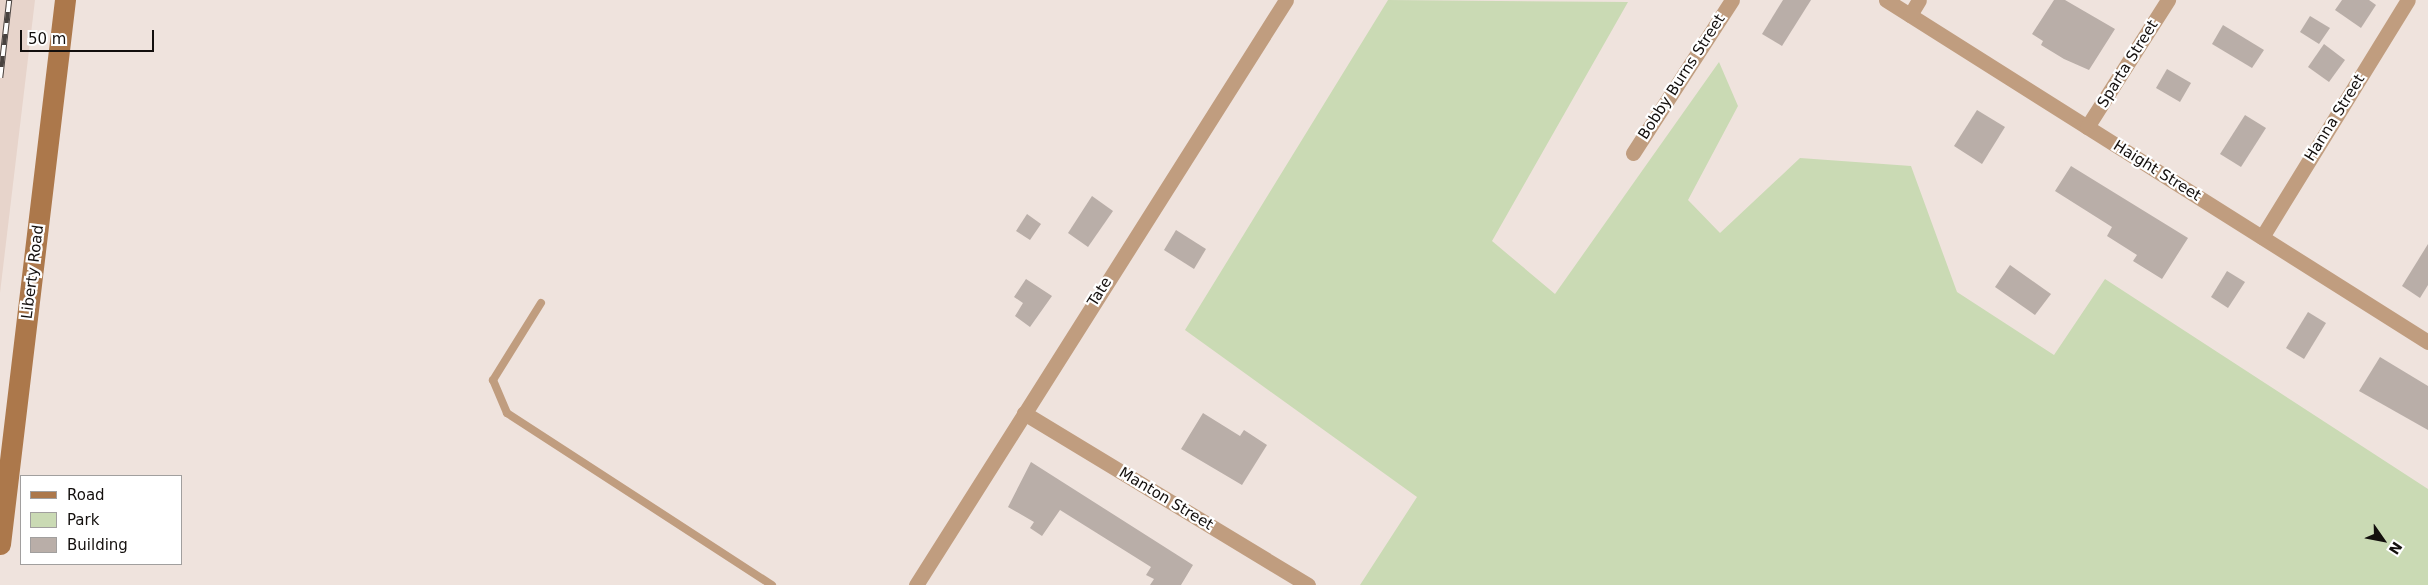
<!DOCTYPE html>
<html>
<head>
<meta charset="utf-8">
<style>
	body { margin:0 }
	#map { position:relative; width:2428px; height:585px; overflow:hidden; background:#efe3dd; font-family:"DejaVu Sans",sans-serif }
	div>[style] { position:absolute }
	.built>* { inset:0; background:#e7d4cb }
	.green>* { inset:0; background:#cadab4 }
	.building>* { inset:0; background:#b9aea8 }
	.service>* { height:8px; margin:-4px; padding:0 4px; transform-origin:4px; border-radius:4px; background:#c09d7f }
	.minor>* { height:15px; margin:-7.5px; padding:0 7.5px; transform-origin:7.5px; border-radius:7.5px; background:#c09d7f }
	.secondary>* { height:21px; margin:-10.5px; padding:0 10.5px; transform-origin:10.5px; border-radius:10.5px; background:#ac784b }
	.rail>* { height:5.5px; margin-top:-2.75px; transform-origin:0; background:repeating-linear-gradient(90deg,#fff 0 11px,#494340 0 22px); box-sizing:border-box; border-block:1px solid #494340 }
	span { translate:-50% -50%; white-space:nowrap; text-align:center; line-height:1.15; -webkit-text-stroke:4.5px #fff; paint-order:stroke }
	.street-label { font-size:15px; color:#130f0d }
	.legend { position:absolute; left:20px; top:475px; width:162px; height:90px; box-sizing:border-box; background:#fff; border:1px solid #a19f9e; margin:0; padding:6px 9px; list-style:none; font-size:15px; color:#130f0d }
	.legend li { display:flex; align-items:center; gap:10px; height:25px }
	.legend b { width:25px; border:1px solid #a19f9e }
	.north { position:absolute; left:2358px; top:515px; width:50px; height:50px; -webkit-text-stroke:4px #fff; paint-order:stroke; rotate:123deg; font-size:14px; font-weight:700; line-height:20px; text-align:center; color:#130f0d }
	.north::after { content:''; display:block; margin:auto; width:18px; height:22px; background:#130f0d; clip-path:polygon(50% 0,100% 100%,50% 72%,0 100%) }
	.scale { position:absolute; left:20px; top:30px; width:134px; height:22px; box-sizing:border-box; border:2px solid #130f0d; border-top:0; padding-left:6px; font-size:15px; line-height:18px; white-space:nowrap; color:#130f0d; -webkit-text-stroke:4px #fff; paint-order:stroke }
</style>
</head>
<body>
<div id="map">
	<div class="built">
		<i style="clip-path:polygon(0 0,35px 0,0 293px)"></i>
	</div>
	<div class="green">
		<i style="clip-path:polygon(1388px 0,1628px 2px,1492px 241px,1555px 294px,1719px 62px,1738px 106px,1688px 200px,1720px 233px,1800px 158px,1911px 166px,1957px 292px,2054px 355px,2105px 279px,2428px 489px,2428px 585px,1360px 585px,1417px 497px,1185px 330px)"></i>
	</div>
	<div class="building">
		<i style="clip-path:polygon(1783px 0,1811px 0,1782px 46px,1762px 34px)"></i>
		<i style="clip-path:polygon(2054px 0,2065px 0,2115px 29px,2089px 70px,2064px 59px,2041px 45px,2043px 41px,2032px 34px)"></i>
		<i style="clip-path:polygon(2342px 0,2369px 0,2376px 5px,2361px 28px,2335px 10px)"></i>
		<i style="clip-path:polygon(2310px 16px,2330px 28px,2319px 44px,2300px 32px)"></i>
		<i style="clip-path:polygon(2223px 25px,2264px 50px,2252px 68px,2212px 44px)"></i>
		<i style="clip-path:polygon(2324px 44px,2345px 60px,2329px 82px,2308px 67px)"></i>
		<i style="clip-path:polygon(2167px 69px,2191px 83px,2180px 102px,2156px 88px)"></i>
		<i style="clip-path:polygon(1977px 110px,2005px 127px,1982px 164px,1954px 146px)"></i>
		<i style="clip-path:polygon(2245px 115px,2266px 128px,2241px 167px,2220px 154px)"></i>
		<i style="clip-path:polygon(2071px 166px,2188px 238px,2162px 279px,2133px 261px,2137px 255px,2107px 236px,2112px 227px,2055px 191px)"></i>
		<i style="clip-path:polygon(1092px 196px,1113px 211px,1088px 247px,1068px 233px)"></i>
		<i style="clip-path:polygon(1027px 214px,1041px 224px,1030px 240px,1016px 231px)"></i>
		<i style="clip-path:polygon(1176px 230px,1206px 249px,1194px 269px,1164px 250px)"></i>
		<i style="clip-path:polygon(2428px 244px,2428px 285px,2420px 298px,2402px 286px)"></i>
		<i style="clip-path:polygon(2010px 265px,2051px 294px,2035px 315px,1995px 287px)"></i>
		<i style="clip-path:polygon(2227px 271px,2245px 282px,2228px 308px,2211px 297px)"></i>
		<i style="clip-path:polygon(1026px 279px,1052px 296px,1030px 327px,1015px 316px,1023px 303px,1014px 297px)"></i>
		<i style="clip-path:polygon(2308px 312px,2326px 323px,2304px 359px,2286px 348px)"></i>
		<i style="clip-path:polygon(2380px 357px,2428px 386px,2428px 430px,2359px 391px)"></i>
		<i style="clip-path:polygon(1203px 413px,1240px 436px,1244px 430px,1267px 445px,1242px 485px,1181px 449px)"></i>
		<i style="clip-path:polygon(1031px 462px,1193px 565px,1181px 585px,1150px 585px,1154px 579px,1146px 575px,1151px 567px,1060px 510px,1042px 536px,1030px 528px,1034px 522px,1008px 507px)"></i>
	</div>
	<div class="service">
		<i style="left:541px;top:303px;width:91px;rotate:121.9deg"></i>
		<i style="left:493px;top:380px;width:36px;rotate:67deg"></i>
		<i style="left:507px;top:413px;width:316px;rotate:33deg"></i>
	</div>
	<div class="minor">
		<i style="left:1886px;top:0;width:641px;rotate:32.25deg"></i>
		<i style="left:1910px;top:15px;width:17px;rotate:-59deg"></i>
		<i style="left:2087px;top:127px;width:151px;rotate:-57.5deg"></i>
		<i style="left:1633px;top:153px;width:182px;rotate:-57.1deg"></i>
		<i style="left:2262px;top:237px;width:278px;rotate:-58.4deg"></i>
		<i style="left:1024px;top:413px;width:332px;rotate:31.2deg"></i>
		<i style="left:916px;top:585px;width:692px;rotate:-57.69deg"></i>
	</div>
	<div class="secondary">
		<i style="left:0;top:544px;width:548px;rotate:-83.19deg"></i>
	</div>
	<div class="rail">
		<i style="left:0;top:78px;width:79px;rotate:-83.4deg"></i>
	</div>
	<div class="street-label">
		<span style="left:2128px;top:64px;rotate:-58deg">Sparta Street</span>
		<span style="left:1682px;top:77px;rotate:-57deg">Bobby Burns Street</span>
		<span style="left:2335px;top:118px;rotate:-58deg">Hanna Street</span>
		<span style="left:2157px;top:171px;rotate:32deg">Haight Street</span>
		<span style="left:33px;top:272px;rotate:-83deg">Liberty Road</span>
		<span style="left:1100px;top:292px;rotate:-58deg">Tate</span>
		<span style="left:1166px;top:499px;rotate:31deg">Manton Street</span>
	</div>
	<ul class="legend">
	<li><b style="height:6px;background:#ac784b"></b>Road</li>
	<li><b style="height:14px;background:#cadab4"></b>Park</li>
	<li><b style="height:14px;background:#b9aea8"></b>Building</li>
	</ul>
	<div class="north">N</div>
	<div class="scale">50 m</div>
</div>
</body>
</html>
